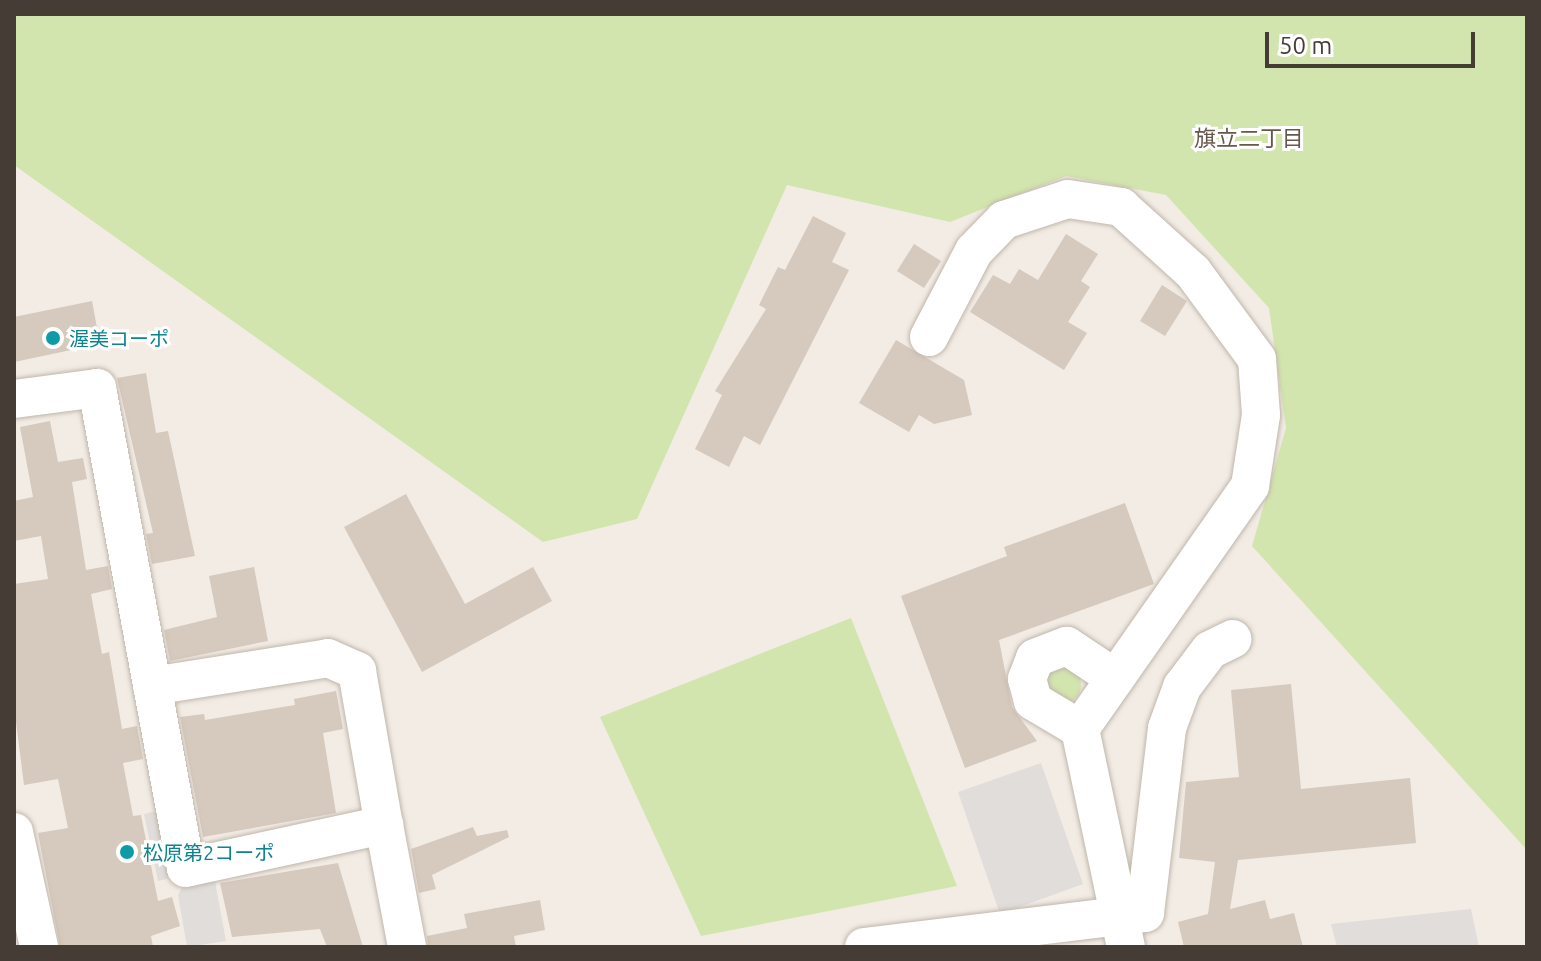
<!DOCTYPE html>
<html>
<head>
<meta charset="utf-8">
<style>
	body { margin:0 }
	#map { position:relative; width:1541px; height:961px; overflow:hidden; background:#f2ece5; font-family:Ubuntu,"Noto Sans JP",sans-serif }
	div>[style] { position:absolute }
	.green>* { inset:0; background:#d3e5ae }
	.round { border-radius:50% }
	.parking>* { inset:0; background:#e0ddda }
	.building>* { inset:0; background:#d6c9bd }
	.roads { filter:drop-shadow(0 0 2px #c0b6ab) drop-shadow(0 0 2px #c0b6ab) }
	.minor>* { height:38px; margin:-19px; padding:0 19px; transform-origin:19px; border-radius:19px; background:#fff }
	.dots>* { width:22px; height:22px; translate:-50% -50%; box-sizing:border-box; border:4px solid #fff; border-radius:50% }
	span { translate:-50% -50%; white-space:nowrap; text-align:center; line-height:1.15; -webkit-text-stroke:6px #fff; paint-order:stroke }
	.culture-label { font-size:20px; color:#0d838f }
	.left { translate:0 -50%; text-align:left }
	.neighbourhood-label { font-size:22px; color:#66594c }
	.frame { position:absolute; inset:0; border:16px solid #443c35; pointer-events:none }
	.scale { position:absolute; left:1265px; top:32px; width:210px; height:36px; box-sizing:border-box; border:4px solid #443c35; border-top:0; padding-left:10px; font-size:24px; line-height:28px; white-space:nowrap; color:#443c35; -webkit-text-stroke:6px #fff; paint-order:stroke }
</style>
</head>
<body>
<div id="map">
	<div class="green">
		<i style="clip-path:polygon(14px 14px,1527px 14px,1527px 850px,1252px 546px,1286px 428px,1269px 308px,1166px 195px,1066px 176px,950px 222px,787px 185px,637px 519px,543px 542px,14px 165px)"></i>
		<i style="clip-path:polygon(851px 618px,957px 886px,701px 936px,600px 717px)"></i>
		<i class="round" style="left:1045px;top:667px;width:36px;height:36px"></i>
	</div>
	<div class="parking">
		<i style="clip-path:polygon(1041px 763px,1083px 884px,1000px 914px,958px 792px)"></i>
		<i style="clip-path:polygon(161px 810px,175px 877px,158px 881px,144px 814px)"></i>
		<i style="clip-path:polygon(214px 876px,226px 941px,187px 947px,178px 895px,185px 882px)"></i>
		<i style="clip-path:polygon(1471px 909px,1479px 947px,1337px 947px,1331px 924px)"></i>
	</div>
	<div class="building">
		<i style="clip-path:polygon(813px 216px,846px 233px,832px 262px,849px 270px,760px 445px,744px 436px,729px 467px,695px 449px,722px 395px,715px 391px,766px 309px,759px 305px,778px 267px,785px 270px)"></i>
		<i style="clip-path:polygon(1066px 234px,1098px 254px,1081px 281px,1090px 287px,1068px 322px,1087px 333px,1064px 370px,970px 312px,993px 275px,1010px 284px,1019px 269px,1038px 280px)"></i>
		<i style="clip-path:polygon(914px 244px,941px 261px,924px 288px,897px 271px)"></i>
		<i style="clip-path:polygon(1162px 285px,1187px 301px,1165px 336px,1140px 321px)"></i>
		<i style="clip-path:polygon(92px 301px,100px 344px,14px 362px,14px 317px)"></i>
		<i style="clip-path:polygon(896px 340px,964px 380px,972px 415px,934px 424px,919px 415px,909px 432px,859px 403px)"></i>
		<i style="clip-path:polygon(146px 373px,156px 433px,168px 431px,195px 556px,152px 564px,146px 534px,153px 533px,117px 378px)"></i>
		<i style="clip-path:polygon(50px 421px,58px 462px,83px 458px,87px 479px,72px 482px,86px 570px,108px 566px,112px 589px,91px 594px,102px 654px,109px 652px,122px 729px,137px 726px,143px 759px,123px 763px,133px 816px,141px 815px,158px 901px,172px 897px,180px 926px,151px 936px,153px 947px,60px 947px,38px 833px,68px 828px,58px 779px,24px 785px,14px 706px,14px 584px,48px 579px,41px 536px,14px 541px,14px 501px,33px 497px,20px 427px)"></i>
		<i style="clip-path:polygon(406px 494px,465px 604px,533px 567px,552px 601px,422px 672px,344px 527px)"></i>
		<i style="clip-path:polygon(1125px 503px,1154px 584px,999px 640px,1012px 707px,1037px 741px,965px 768px,901px 596px,1007px 556px,1004px 547px)"></i>
		<i style="clip-path:polygon(254px 567px,268px 641px,170px 661px,164px 630px,217px 617px,209px 576px)"></i>
		<i style="clip-path:polygon(1291px 684px,1301px 789px,1410px 778px,1416px 843px,1238px 860px,1230px 909px,1265px 900px,1270px 919px,1294px 913px,1303px 947px,1184px 947px,1178px 922px,1208px 914px,1215px 862px,1179px 858px,1186px 782px,1239px 777px,1231px 690px)"></i>
		<i style="clip-path:polygon(336px 691px,343px 729px,323px 733px,336px 813px,203px 837px,180px 717px,204px 714px,205px 720px,295px 705px,294px 699px)"></i>
		<i style="clip-path:polygon(473px 827px,477px 836px,507px 830px,509px 837px,432px 875px,436px 889px,419px 893px,411px 849px)"></i>
		<i style="clip-path:polygon(338px 863px,363px 947px,327px 947px,320px 929px,232px 937px,220px 883px)"></i>
		<i style="clip-path:polygon(540px 900px,545px 930px,514px 936px,516px 947px,428px 947px,427px 936px,467px 928px,464px 914px)"></i>
	</div>
	<div class="roads">
		<div class="minor">
			<i style="left:929px;top:337px;width:97px;rotate:-62.4deg"></i>
			<i style="left:974px;top:251px;width:43px;rotate:-45.9deg"></i>
			<i style="left:1004px;top:220px;width:67px;rotate:-18.2deg"></i>
			<i style="left:1068px;top:199px;width:54px;rotate:8.6deg"></i>
			<i style="left:1121px;top:207px;width:97px;rotate:42.1deg"></i>
			<i style="left:1193px;top:272px;width:108px;rotate:53.7deg"></i>
			<i style="left:1257px;top:359px;width:56px;rotate:85.9deg"></i>
			<i style="left:1261px;top:415px;width:72px;rotate:98.8deg"></i>
			<i style="left:1250px;top:486px;width:297px;rotate:125deg"></i>
			<i style="left:1080px;top:729px;width:223px;rotate:78.1deg"></i>
			<i style="left:14px;top:399px;width:84px;rotate:-7.5deg"></i>
			<i style="left:97px;top:388px;width:488px;rotate:79.5deg"></i>
			<i style="left:186px;top:868px;width:203px;rotate:-12.3deg"></i>
			<i style="left:384px;top:825px;width:124px;rotate:79.3deg"></i>
			<i style="left:152px;top:686px;width:178px;rotate:-9deg"></i>
			<i style="left:328px;top:658px;width:32px;rotate:24deg"></i>
			<i style="left:357px;top:671px;width:156px;rotate:80.1deg"></i>
			<i style="left:1080px;top:729px;width:55px;rotate:-149.2deg"></i>
			<i style="left:1033px;top:701px;width:23px;rotate:-105deg"></i>
			<i style="left:1027px;top:679px;width:22px;rotate:-69deg"></i>
			<i style="left:1035px;top:658px;width:34px;rotate:-21deg"></i>
			<i style="left:1067px;top:646px;width:58px;rotate:33.7deg"></i>
			<i style="left:14px;top:832px;width:118px;rotate:77.7deg"></i>
			<i style="left:864px;top:947px;width:283px;rotate:-6.9deg"></i>
			<i style="left:1145px;top:913px;width:186px;rotate:-83.2deg"></i>
			<i style="left:1167px;top:728px;width:44px;rotate:-69.9deg"></i>
			<i style="left:1182px;top:687px;width:46px;rotate:-52.9deg"></i>
			<i style="left:1210px;top:650px;width:25px;rotate:-26deg"></i>
		</div>
	</div>
	<div class="dots">
		<i style="left:53px;top:338px;background:#0f9aa8"></i>
		<i style="left:127px;top:852px;background:#0f9aa8"></i>
	</div>
	<div class="culture-label">
		<span class="left" style="left:69px;top:338px">渥美コーポ</span>
		<span class="left" style="left:143px;top:852px">松原第2コーポ</span>
	</div>
	<div class="neighbourhood-label">
		<span style="left:1249px;top:138px">旗立二丁目</span>
	</div>
	<div class="frame"></div>
	<div class="scale">50 m</div>
</div>
</body>
</html>
